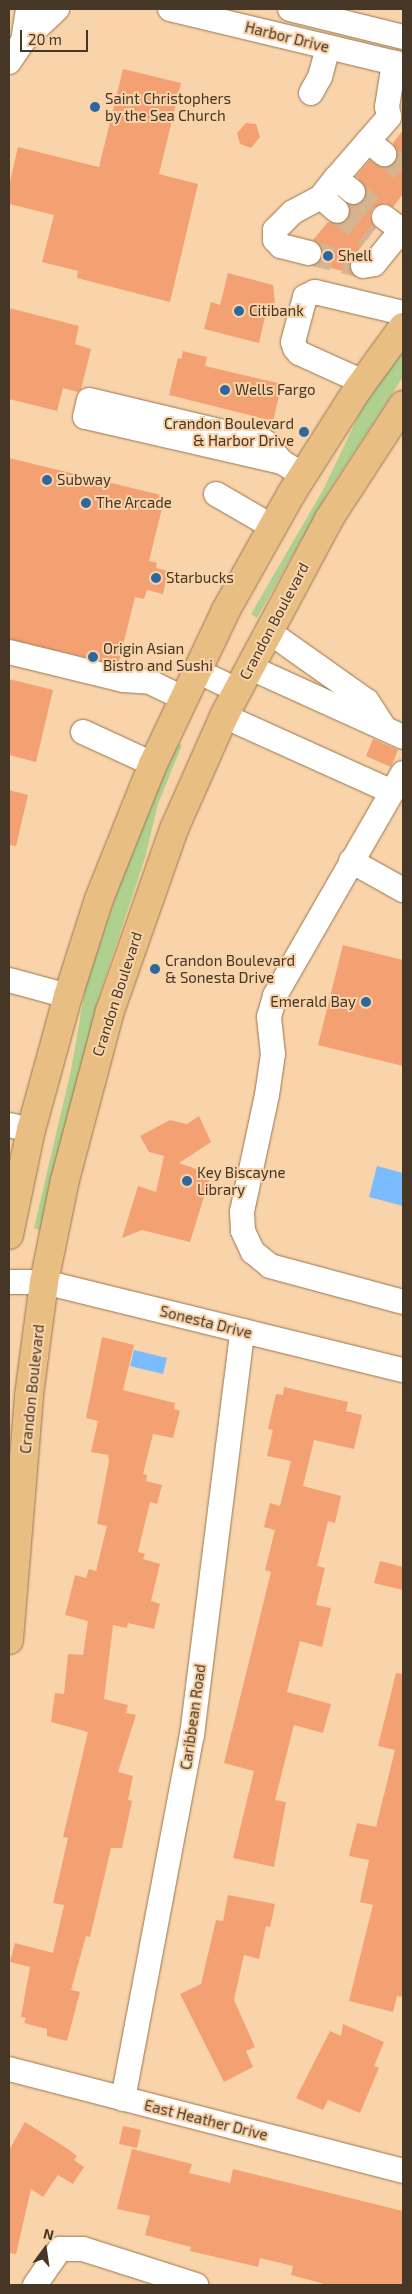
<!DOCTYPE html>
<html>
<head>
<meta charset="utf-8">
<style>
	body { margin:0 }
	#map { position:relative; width:412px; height:2294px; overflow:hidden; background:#f9d3aa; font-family:"Exo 2",sans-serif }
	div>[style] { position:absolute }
	.green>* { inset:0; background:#b0d090 }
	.water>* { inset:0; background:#7bbcfe }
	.building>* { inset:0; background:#f3a173 }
	.minor-tunnel>* { height:24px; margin-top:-12px; transform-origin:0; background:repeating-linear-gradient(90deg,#d5b48f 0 24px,transparent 0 36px) }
	.roads { filter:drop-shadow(0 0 1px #97764f) drop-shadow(0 0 1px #97764f) }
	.minor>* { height:24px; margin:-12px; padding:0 12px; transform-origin:12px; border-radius:12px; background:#fff }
	.major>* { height:28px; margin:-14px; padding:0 14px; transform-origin:14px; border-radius:14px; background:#e8be83 }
	.dots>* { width:14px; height:14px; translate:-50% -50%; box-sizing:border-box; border:2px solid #f9d3aa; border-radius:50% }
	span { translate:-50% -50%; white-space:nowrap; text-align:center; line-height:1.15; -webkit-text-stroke:4px #f9d3aa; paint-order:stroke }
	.street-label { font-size:15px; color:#453625 }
	.poi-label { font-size:15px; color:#453625 }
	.left { translate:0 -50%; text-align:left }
	.right { translate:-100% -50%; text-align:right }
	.frame { position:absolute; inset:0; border:10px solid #453625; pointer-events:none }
	.north { position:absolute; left:20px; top:2224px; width:50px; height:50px; -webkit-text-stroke:4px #f9d3aa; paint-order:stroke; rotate:14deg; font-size:14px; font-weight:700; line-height:20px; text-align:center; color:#453625 }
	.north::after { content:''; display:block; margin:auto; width:18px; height:22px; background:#453625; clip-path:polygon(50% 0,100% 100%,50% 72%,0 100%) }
	.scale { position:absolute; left:20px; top:30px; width:68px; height:22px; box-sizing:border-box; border:2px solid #453625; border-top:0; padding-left:6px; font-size:15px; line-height:18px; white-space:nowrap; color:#453625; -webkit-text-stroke:4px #f9d3aa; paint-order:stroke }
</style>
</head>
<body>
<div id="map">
	<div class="green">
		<i style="clip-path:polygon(403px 347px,403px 377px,328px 492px,257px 618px,251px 614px,323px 490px,365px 402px)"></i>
		<i style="clip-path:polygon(176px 743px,182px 745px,158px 804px,145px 858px,99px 996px,40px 1230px,34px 1228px,71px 1070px,86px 984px,134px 842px)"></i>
	</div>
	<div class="water">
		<i style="clip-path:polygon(377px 1166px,403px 1173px,403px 1206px,369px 1197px)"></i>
		<i style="clip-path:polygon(134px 1350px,167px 1358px,163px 1374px,130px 1366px)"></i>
	</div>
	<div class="building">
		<i style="clip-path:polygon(123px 69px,181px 83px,159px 174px,198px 184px,170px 302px,77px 278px,78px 271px,42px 262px,54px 215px,9px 204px,9px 186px,18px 147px,99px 167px)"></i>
		<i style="clip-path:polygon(246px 123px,256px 124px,260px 137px,251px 148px,240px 144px,237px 133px)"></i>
		<i style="clip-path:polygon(403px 130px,403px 194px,393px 207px,385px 203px,373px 208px,370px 216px,376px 228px,342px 271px,316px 264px,322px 257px,322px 250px,313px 240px,328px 222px,341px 224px,347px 220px,351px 213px,349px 205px,357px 205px,364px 200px,366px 188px,356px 176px,370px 160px,382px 168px,394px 163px,398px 156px,393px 143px)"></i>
		<i style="clip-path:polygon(228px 273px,273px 285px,275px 303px,265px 317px,259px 343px,204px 329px,211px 302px,220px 305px)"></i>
		<i style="clip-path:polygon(9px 308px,79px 326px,75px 344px,91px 349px,81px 389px,78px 392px,63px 388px,57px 411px,9px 399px)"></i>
		<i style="clip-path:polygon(183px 351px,207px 357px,205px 366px,282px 384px,273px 421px,169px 395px,178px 358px,181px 359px)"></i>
		<i style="clip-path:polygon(9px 458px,165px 496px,149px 561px,157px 563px,156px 568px,168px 571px,163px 594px,147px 590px,144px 599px,135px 597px,118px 665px,9px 639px)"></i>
		<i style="clip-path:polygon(9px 679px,53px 690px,36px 762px,9px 755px)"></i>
		<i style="clip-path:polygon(373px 739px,398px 750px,391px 767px,366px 756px)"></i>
		<i style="clip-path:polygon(9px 790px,28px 795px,16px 846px,9px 845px)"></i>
		<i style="clip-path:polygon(343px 945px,403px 960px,403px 1066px,318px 1045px)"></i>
		<i style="clip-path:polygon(199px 1116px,211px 1142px,179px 1163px,211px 1174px,190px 1242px,142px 1230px,122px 1238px,138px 1186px,156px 1192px,164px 1156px,149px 1152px,140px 1136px,170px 1120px,187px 1124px)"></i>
		<i style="clip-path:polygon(102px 1337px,134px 1345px,123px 1390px,175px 1403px,174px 1409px,180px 1411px,173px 1438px,153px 1434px,143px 1474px,147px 1475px,146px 1481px,162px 1485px,157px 1504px,150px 1502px,138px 1552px,145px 1554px,143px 1559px,160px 1564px,151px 1601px,160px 1604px,154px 1629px,128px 1623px,127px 1628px,113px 1625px,104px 1699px,128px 1705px,126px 1713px,136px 1715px,118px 1772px,133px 1776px,128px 1800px,132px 1801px,122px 1848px,111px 1848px,90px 1937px,86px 1936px,71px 1990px,80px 1992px,67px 2041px,47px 2036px,47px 2029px,24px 2023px,26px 2018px,21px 2017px,30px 1967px,10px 1962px,15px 1943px,53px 1953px,64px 1905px,53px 1903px,68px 1838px,63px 1837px,88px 1732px,51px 1722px,55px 1693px,64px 1694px,68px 1654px,83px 1655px,88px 1621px,65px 1615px,75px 1575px,86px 1578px,89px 1569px,96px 1571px,107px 1526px,97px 1524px,109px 1461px,108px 1455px,91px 1452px,98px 1421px,86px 1418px)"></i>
		<i style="clip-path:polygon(284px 1387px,348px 1402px,346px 1411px,362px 1415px,354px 1449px,314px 1440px,303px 1486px,341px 1496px,335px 1523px,328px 1521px,317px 1566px,325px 1568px,316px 1605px,331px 1608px,322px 1647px,300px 1641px,287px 1692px,331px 1704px,323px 1733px,294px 1725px,275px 1800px,286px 1802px,274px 1867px,233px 1858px,254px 1771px,224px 1763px,271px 1572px,265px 1570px,275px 1530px,264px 1527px,270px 1503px,280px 1506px,291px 1461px,267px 1456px,273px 1430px,268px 1429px,276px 1394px,283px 1395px)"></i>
		<i style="clip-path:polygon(380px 1561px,403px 1567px,403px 1590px,374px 1583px)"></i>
		<i style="clip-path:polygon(396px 1673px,403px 1674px,403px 1997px,397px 1996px,393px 2012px,349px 2001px,373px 1905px,360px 1902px,369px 1860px,349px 1856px,357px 1823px,376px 1827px,395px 1750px,378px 1746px)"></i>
		<i style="clip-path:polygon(228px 1895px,275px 1904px,270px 1927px,266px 1926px,259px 1959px,244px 1955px,234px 2000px,255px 2047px,246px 2051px,253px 2067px,224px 2082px,180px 1994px,201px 1984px,216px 1920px,223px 1921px)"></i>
		<i style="clip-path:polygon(343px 2024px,384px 2042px,374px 2066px,379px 2068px,360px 2113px,328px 2100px,323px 2110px,296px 2098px,330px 2031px,341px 2036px)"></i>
		<i style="clip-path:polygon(25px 2122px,68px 2149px,77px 2156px,74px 2160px,84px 2167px,73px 2184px,58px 2175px,43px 2197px,31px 2189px,16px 2254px,9px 2253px,9px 2150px)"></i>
		<i style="clip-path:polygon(123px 2126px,141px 2130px,137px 2148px,119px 2144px)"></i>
		<i style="clip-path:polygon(132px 2149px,192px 2164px,189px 2173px,230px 2183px,233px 2169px,403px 2211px,403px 2285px,328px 2285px,291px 2275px,293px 2266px,260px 2258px,258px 2267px,190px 2251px,191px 2247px,145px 2235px,150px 2216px,117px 2209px)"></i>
	</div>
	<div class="minor-tunnel">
		<i style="left:384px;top:154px;width:25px;rotate:40deg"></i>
		<i style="left:353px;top:192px;width:40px;rotate:39deg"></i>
		<i style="left:337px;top:211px;width:41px;rotate:39.1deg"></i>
		<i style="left:309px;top:253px;width:56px;rotate:13.5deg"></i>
	</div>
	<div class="roads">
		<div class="minor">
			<i style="left:170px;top:9px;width:240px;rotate:13.5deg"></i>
			<i style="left:290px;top:9px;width:116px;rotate:13.9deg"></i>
			<i style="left:23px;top:41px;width:32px;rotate:-81deg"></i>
			<i style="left:9px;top:62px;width:25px;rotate:-56deg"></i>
			<i style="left:23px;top:41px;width:47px;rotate:-43.3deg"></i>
			<i style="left:311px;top:93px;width:18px;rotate:-61deg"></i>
			<i style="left:320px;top:77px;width:31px;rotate:-75deg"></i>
			<i style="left:368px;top:141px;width:21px;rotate:39deg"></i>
			<i style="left:353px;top:192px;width:22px;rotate:-141deg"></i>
			<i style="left:336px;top:178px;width:81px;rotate:-49deg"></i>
			<i style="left:389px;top:117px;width:10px;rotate:-101deg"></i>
			<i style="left:387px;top:107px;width:45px;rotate:-81deg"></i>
			<i style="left:321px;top:197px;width:21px;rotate:41deg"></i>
			<i style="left:384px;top:217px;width:21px;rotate:37deg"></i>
			<i style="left:309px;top:253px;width:29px;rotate:-166deg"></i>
			<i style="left:281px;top:246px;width:8px;rotate:-135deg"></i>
			<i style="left:275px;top:240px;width:10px;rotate:-90deg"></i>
			<i style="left:275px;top:230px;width:25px;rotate:-45deg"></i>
			<i style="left:293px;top:212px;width:32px;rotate:-28deg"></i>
			<i style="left:321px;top:197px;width:24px;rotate:-52deg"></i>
			<i style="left:363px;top:266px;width:11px;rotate:-10deg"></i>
			<i style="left:374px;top:264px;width:33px;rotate:-51deg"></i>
			<i style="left:363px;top:382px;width:70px;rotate:-155.6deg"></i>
			<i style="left:299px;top:353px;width:6px;rotate:-129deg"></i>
			<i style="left:295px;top:348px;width:6px;rotate:-108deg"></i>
			<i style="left:293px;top:342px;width:47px;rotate:-75.1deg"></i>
			<i style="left:305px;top:297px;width:11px;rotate:-27deg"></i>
			<i style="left:315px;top:292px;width:90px;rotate:13.4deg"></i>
			<i style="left:282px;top:462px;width:202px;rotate:-167.1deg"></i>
			<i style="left:85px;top:417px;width:17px;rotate:-77deg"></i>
			<i style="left:89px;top:400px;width:181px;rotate:13.4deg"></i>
			<i style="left:265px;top:442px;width:26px;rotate:50deg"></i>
			<i style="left:282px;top:462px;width:25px;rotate:32deg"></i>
			<i style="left:216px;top:494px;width:66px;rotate:30.1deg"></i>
			<i style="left:268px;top:631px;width:121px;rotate:35.3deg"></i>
			<i style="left:367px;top:701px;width:33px;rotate:57deg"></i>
			<i style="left:9px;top:652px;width:117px;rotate:13.8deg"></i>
			<i style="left:123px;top:680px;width:27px;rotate:4deg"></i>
			<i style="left:150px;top:682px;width:37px;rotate:26deg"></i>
			<i style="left:249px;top:667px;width:169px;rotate:24.4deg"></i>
			<i style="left:197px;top:671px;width:44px;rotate:25.4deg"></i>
			<i style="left:224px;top:716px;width:182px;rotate:24.3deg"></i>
			<i style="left:83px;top:732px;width:77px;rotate:24.6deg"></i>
			<i style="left:403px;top:773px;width:257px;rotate:119.9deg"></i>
			<i style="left:275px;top:996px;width:22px;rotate:106deg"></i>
			<i style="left:269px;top:1017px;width:37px;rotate:84deg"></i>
			<i style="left:273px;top:1054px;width:41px;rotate:98.3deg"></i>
			<i style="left:267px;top:1095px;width:120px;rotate:102.1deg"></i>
			<i style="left:242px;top:1212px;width:19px;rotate:87deg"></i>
			<i style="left:243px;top:1231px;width:23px;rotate:65deg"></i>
			<i style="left:253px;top:1252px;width:22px;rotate:39deg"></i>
			<i style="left:270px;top:1266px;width:138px;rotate:15.1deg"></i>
			<i style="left:351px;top:861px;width:60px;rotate:29.1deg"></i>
			<i style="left:9px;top:980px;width:61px;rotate:15.2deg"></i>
			<i style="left:9px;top:1125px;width:23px;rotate:13deg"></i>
			<i style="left:9px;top:1282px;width:35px"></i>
			<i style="left:44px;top:1282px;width:370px;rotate:13.8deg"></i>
			<i style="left:9px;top:2069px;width:407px;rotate:14.5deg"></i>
			<i style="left:123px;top:2099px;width:370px;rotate:-79.3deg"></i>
			<i style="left:192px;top:1735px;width:407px;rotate:-82.9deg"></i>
			<i style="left:35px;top:2285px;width:44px;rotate:-55.2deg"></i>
			<i style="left:60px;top:2249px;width:23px"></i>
			<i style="left:83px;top:2249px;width:119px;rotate:17.7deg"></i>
		</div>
		<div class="major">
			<i style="left:9px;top:1235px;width:107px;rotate:-78.2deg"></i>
			<i style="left:31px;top:1130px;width:139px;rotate:-74.6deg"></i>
			<i style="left:68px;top:996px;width:102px;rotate:-72.3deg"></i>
			<i style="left:99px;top:899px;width:145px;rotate:-68.2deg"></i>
			<i style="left:153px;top:764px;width:170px;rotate:-64.6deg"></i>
			<i style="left:226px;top:610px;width:133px;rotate:-60.7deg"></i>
			<i style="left:291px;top:494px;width:125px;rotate:-57.5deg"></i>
			<i style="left:358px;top:389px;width:77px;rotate:-54deg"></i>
			<i style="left:9px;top:1640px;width:246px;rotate:-85.3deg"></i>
			<i style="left:29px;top:1395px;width:114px;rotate:-82.4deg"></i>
			<i style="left:44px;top:1282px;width:104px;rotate:-78.4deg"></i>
			<i style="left:65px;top:1180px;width:175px;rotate:-75.1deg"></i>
			<i style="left:110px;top:1011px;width:193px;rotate:-70.6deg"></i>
			<i style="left:174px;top:829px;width:124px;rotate:-66.1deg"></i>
			<i style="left:224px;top:716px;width:223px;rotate:-61.9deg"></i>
			<i style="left:329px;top:519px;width:136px;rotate:-57deg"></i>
		</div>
	</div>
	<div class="dots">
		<i style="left:95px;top:107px;background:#2c679f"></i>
		<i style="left:328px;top:256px;background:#2c679f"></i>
		<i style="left:239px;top:311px;background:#2c679f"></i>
		<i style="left:225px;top:390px;background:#2c679f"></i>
		<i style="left:304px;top:432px;background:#2c679f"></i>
		<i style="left:47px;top:480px;background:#2c679f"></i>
		<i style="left:86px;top:503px;background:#2c679f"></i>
		<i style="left:156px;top:578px;background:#2c679f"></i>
		<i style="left:93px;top:657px;background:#2c679f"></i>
		<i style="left:155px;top:969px;background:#2c679f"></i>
		<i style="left:366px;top:1002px;background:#2c679f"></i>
		<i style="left:187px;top:1181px;background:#2c679f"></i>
	</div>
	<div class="street-label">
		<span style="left:287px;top:37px;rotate:14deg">Harbor Drive</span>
		<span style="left:274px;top:621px;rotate:-62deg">Crandon Boulevard</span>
		<span style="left:117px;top:994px;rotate:-72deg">Crandon Boulevard</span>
		<span style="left:206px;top:1322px;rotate:14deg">Sonesta Drive</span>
		<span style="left:32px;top:1389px;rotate:-84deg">Crandon Boulevard</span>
		<span style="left:193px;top:1717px;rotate:-82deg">Caribbean Road</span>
		<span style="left:206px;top:2120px;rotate:14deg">East Heather Drive</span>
	</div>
	<div class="poi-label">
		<span class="left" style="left:105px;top:107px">Saint Christophers<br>by the Sea Church</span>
		<span class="left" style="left:338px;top:256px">Shell</span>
		<span class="left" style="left:249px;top:311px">Citibank</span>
		<span class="left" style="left:235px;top:390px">Wells Fargo</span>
		<span class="right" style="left:294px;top:432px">Crandon Boulevard<br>&amp; Harbor Drive</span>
		<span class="left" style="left:57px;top:480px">Subway</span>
		<span class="left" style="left:96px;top:503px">The Arcade</span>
		<span class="left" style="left:166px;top:578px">Starbucks</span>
		<span class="left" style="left:103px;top:657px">Origin Asian<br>Bistro and Sushi</span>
		<span class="left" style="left:165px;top:969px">Crandon Boulevard<br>&amp; Sonesta Drive</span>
		<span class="right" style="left:356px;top:1002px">Emerald Bay</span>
		<span class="left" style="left:197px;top:1181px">Key Biscayne<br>Library</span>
	</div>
	<div class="frame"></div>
	<div class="north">N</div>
	<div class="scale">20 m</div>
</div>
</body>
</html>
